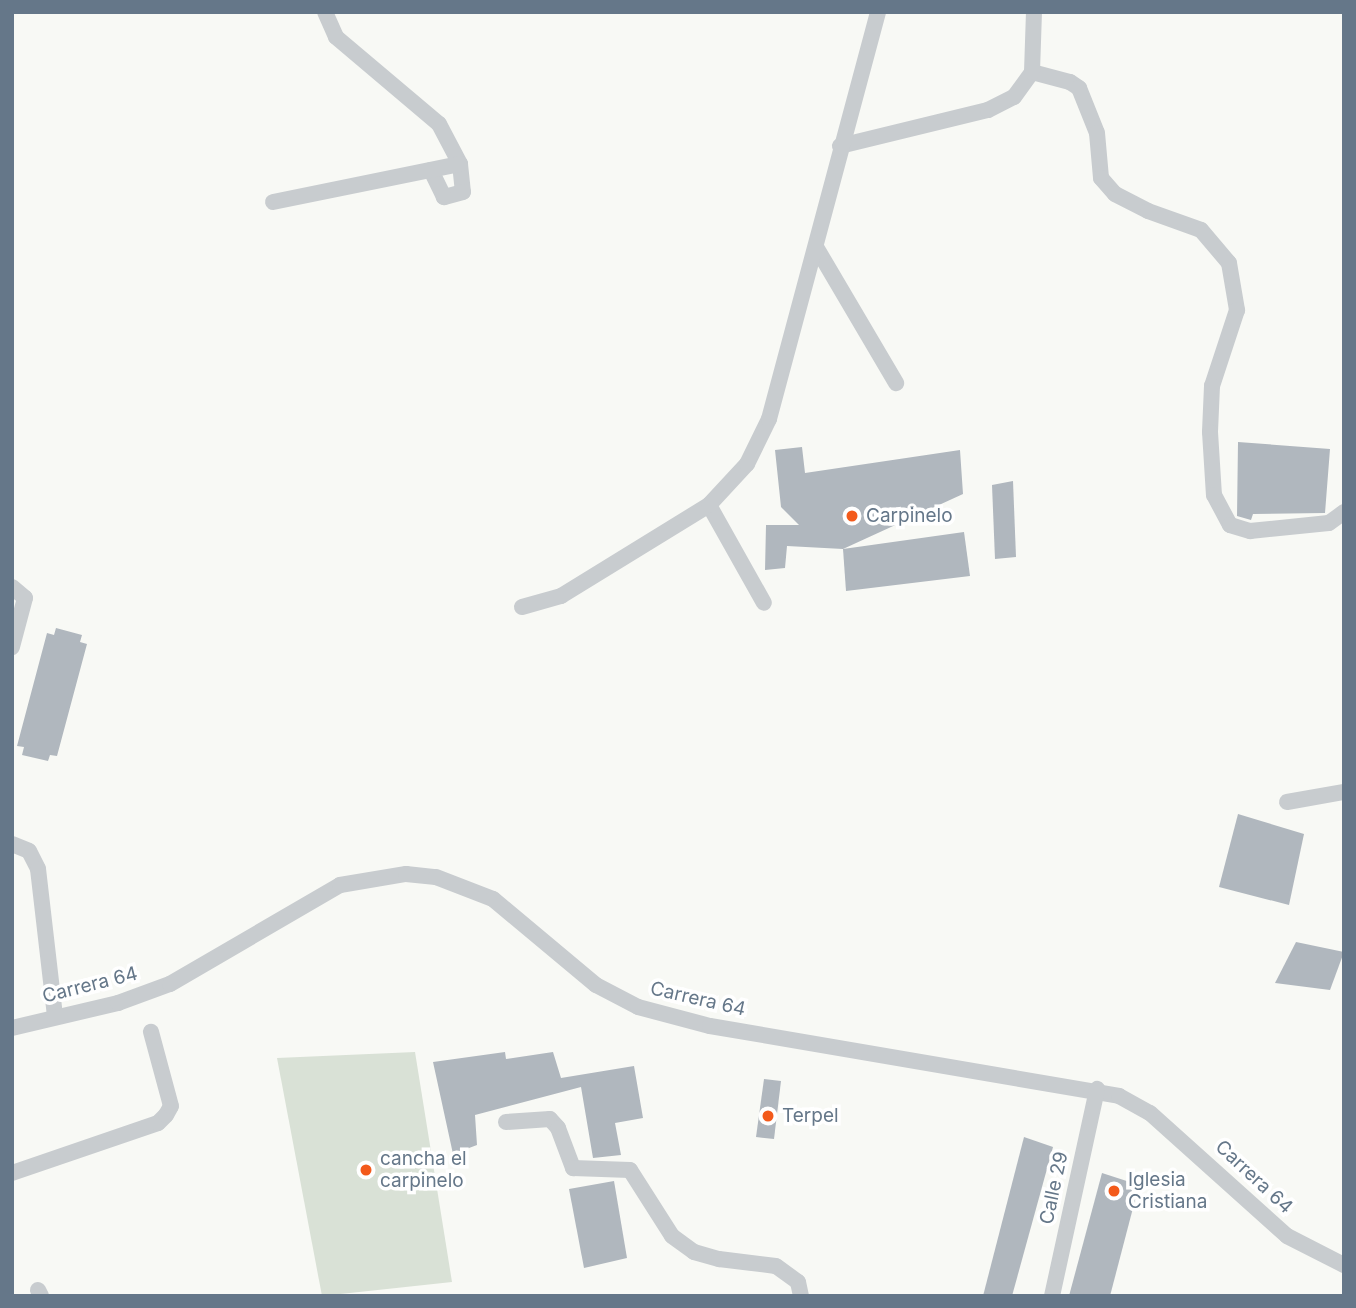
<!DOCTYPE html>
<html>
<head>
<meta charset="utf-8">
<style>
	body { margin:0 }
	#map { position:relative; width:1356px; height:1308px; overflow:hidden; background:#f8f9f5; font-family:Inter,sans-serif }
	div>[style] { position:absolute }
	.green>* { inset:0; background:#d9e1d6 }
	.building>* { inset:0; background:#b0b7be }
	.minor>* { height:16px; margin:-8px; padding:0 8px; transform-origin:8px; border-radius:8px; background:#c8cccf }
	.dots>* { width:19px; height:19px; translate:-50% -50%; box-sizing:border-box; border:4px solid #fff; border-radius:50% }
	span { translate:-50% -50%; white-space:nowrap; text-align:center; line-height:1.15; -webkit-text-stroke:7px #fff; paint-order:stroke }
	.poi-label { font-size:19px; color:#657789 }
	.left { translate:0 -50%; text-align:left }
	.street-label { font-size:19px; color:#657789 }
	.frame { position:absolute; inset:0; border:14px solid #657789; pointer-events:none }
</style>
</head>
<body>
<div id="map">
	<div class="green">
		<i style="clip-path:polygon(415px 1052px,452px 1282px,322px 1296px,277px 1058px)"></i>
	</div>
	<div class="building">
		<i style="clip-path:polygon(1238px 442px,1330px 449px,1325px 513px,1253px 514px,1251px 520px,1237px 516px)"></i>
		<i style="clip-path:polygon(802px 447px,805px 473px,960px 450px,963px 494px,843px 549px,787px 546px,785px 568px,765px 570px,766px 525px,799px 525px,781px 507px,775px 450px)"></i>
		<i style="clip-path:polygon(1013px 481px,1016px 557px,995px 559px,992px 485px)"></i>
		<i style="clip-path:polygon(964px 532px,970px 576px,846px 591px,843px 549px)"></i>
		<i style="clip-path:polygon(56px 628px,82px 635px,80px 642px,87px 644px,57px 756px,50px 755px,48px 761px,22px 755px,24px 747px,17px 746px,47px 633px,54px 635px)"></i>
		<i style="clip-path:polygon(1238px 814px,1304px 834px,1289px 905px,1219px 887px)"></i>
		<i style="clip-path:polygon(1296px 942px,1344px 952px,1330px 990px,1275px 983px)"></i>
		<i style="clip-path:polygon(505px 1052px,506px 1059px,553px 1052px,561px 1078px,634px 1066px,643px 1118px,615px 1123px,621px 1155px,593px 1158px,581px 1087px,475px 1115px,477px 1145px,453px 1154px,433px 1062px)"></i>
		<i style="clip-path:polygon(764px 1079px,781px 1081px,774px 1139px,756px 1137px)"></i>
		<i style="clip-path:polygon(1024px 1137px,1053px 1147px,1012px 1296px,983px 1296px)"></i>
		<i style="clip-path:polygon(1102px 1173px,1139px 1185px,1110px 1296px,1069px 1296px)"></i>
		<i style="clip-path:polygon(614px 1181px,627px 1258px,584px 1268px,569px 1189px)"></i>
	</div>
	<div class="minor">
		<i style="left:325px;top:12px;width:27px;rotate:66deg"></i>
		<i style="left:336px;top:37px;width:135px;rotate:40.2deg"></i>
		<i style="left:439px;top:124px;width:45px;rotate:62.3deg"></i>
		<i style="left:460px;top:164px;width:28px;rotate:84deg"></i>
		<i style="left:463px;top:192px;width:20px;rotate:165deg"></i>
		<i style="left:444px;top:197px;width:30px;rotate:-116deg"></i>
		<i style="left:1032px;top:72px;width:39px;rotate:15deg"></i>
		<i style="left:1070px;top:82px;width:11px;rotate:34deg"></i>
		<i style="left:1079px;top:88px;width:48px;rotate:68.2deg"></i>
		<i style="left:1097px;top:133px;width:45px;rotate:84.9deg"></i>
		<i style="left:1101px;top:178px;width:21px;rotate:49deg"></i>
		<i style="left:1115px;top:194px;width:37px;rotate:27deg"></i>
		<i style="left:1148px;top:211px;width:56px;rotate:19.7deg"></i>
		<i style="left:1201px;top:230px;width:43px;rotate:49.7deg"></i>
		<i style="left:1229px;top:263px;width:48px;rotate:80.3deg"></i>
		<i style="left:1237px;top:310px;width:80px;rotate:108.2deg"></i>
		<i style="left:1212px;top:386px;width:46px;rotate:92.5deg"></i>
		<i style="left:1210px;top:432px;width:63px;rotate:86.4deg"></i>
		<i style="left:1214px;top:495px;width:34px;rotate:62deg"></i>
		<i style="left:1230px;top:525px;width:21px;rotate:17deg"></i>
		<i style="left:1250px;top:531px;width:79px;rotate:-5.8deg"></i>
		<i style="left:1329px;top:523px;width:19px;rotate:-36deg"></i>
		<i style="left:840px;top:146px;width:152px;rotate:-13.7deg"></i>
		<i style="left:988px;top:110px;width:29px;rotate:-27deg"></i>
		<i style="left:1014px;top:97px;width:31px;rotate:-54deg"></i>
		<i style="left:1032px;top:72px;width:60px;rotate:-88.1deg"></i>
		<i style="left:273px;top:202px;width:191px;rotate:-11.5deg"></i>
		<i style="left:816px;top:247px;width:158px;rotate:59.5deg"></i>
		<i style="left:709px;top:505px;width:112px;rotate:60.7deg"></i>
		<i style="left:12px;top:587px;width:17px;rotate:40deg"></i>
		<i style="left:25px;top:598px;width:51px;rotate:104.9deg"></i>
		<i style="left:522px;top:607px;width:41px;rotate:-15.8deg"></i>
		<i style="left:561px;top:596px;width:174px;rotate:-31.6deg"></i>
		<i style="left:709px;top:505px;width:56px;rotate:-47.2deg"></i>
		<i style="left:747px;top:464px;width:50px;rotate:-63.9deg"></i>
		<i style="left:769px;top:419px;width:421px;rotate:-75deg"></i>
		<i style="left:1287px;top:802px;width:58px;rotate:-10deg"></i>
		<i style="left:12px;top:844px;width:18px;rotate:22deg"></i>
		<i style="left:29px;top:851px;width:20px;rotate:63deg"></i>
		<i style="left:38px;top:869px;width:148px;rotate:83.4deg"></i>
		<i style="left:12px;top:1028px;width:109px;rotate:-13.3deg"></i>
		<i style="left:118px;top:1003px;width:55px;rotate:-20.1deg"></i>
		<i style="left:170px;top:984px;width:197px;rotate:-30.2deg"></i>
		<i style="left:340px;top:885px;width:67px;rotate:-9.5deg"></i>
		<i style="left:406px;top:874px;width:30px;rotate:6deg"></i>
		<i style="left:436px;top:877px;width:61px;rotate:21.1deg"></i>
		<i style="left:493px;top:899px;width:134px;rotate:39.9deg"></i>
		<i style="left:596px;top:985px;width:47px;rotate:27.6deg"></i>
		<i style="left:638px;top:1007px;width:74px;rotate:14.8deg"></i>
		<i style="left:710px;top:1026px;width:415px;rotate:9.7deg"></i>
		<i style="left:1119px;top:1096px;width:35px;rotate:29deg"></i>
		<i style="left:1150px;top:1113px;width:184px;rotate:41.9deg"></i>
		<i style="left:1287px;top:1236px;width:64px;rotate:27deg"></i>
		<i style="left:506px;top:1122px;width:44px;rotate:-3.9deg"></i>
		<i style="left:550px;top:1119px;width:12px;rotate:48deg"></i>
		<i style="left:558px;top:1128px;width:43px;rotate:69.4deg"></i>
		<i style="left:573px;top:1168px;width:57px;rotate:2deg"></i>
		<i style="left:630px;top:1170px;width:78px;rotate:57.5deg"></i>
		<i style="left:672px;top:1236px;width:27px;rotate:36deg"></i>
		<i style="left:694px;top:1252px;width:26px;rotate:16deg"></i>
		<i style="left:719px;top:1259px;width:57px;rotate:7deg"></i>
		<i style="left:776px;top:1266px;width:27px;rotate:36deg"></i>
		<i style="left:798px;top:1282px;width:14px;rotate:78deg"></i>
		<i style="left:12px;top:1173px;width:154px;rotate:-18.9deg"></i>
		<i style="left:158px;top:1123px;width:11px;rotate:-45deg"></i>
		<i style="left:166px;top:1115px;width:10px;rotate:-61deg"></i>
		<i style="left:171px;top:1106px;width:77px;rotate:-105.1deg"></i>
		<i style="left:38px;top:1290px;width:7px;rotate:63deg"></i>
		<i style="left:1052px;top:1296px;width:212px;rotate:-77.7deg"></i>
	</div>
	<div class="dots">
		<i style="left:852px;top:516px;background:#f35a1b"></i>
		<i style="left:768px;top:1116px;background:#f35a1b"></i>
		<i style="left:366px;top:1170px;background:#f35a1b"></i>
		<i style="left:1114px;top:1191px;background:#f35a1b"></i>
	</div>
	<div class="poi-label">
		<span class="left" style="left:866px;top:516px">Carpinelo</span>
		<span class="left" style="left:782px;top:1116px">Terpel</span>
		<span class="left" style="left:380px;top:1170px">cancha el<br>carpinelo</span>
		<span class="left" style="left:1128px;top:1191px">Iglesia<br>Cristiana</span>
	</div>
	<div class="street-label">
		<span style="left:90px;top:985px;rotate:-14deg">Carrera 64</span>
		<span style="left:698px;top:999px;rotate:13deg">Carrera 64</span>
		<span style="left:1254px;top:1177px;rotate:43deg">Carrera 64</span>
		<span style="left:1054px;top:1188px;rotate:-78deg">Calle 29</span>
	</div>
	<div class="frame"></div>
</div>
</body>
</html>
